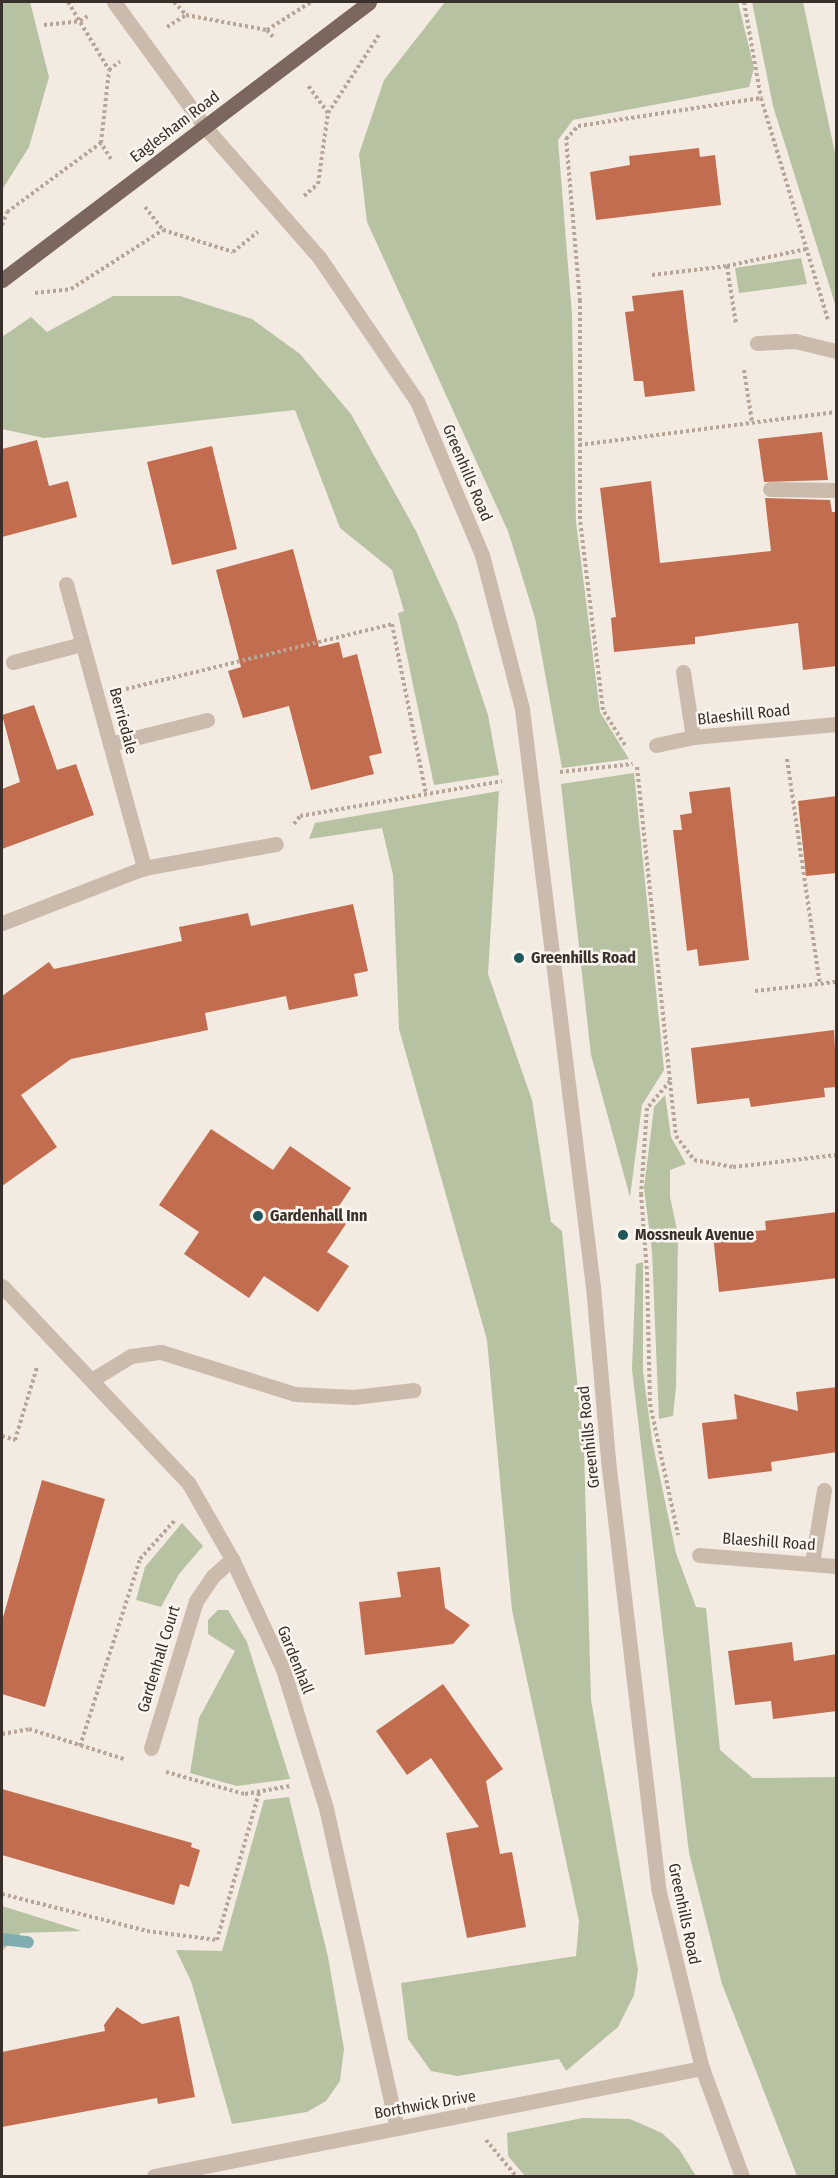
<!DOCTYPE html>
<html>
<head>
<meta charset="utf-8">
<style>
	body { margin:0 }
	#map { position:relative; width:838px; height:2178px; overflow:hidden; background:#f3ebe1; font-family:"Fira Sans Condensed",sans-serif }
	div>[style] { position:absolute }
	.green>* { inset:0; background:#b6c2a1 }
	.stream>* { height:12px; margin:-6px; padding:0 6px; transform-origin:6px; border-radius:6px; background:#80adaf }
	.building>* { inset:0; background:#c26d50 }
	.path>* { height:4px; margin-top:-2px; transform-origin:0; background:repeating-linear-gradient(90deg,#b7a597 0 3px,transparent 0 6px) }
	.minor>* { height:15px; margin:-7.5px; padding:0 7.5px; transform-origin:7.5px; border-radius:7.5px; background:#cbbbad }
	.major>* { height:15px; margin:-7.5px; padding:0 7.5px; transform-origin:7.5px; border-radius:7.5px; background:#7b675d }
	.dots>* { width:16px; height:16px; translate:-50% -50%; box-sizing:border-box; border:3px solid #faf5ee; border-radius:50% }
	span { translate:-50% -50%; white-space:nowrap; text-align:center; line-height:1.15; -webkit-text-stroke:5px #faf5ee; paint-order:stroke }
	.street-label { font-size:16px; color:#3a302b }
	.poi-label { font-size:16px; color:#3a302b; font-weight:700 }
	.left { translate:0 -50%; text-align:left }
	.frame { position:absolute; inset:0; border:3px solid #3a302b; pointer-events:none }
</style>
</head>
<body>
<div id="map">
	<div class="green">
		<i style="clip-path:polygon(2px 2px,30px 2px,49px 77px,29px 147px,2px 190px)"></i>
		<i style="clip-path:polygon(445px 2px,738px 2px,754px 68px,749px 87px,573px 120px,558px 140px,572px 315px,576px 522px,600px 712px,629px 759px,562px 768px,535px 618px,508px 531px,367px 222px,359px 154px,384px 80px)"></i>
		<i style="clip-path:polygon(752px 2px,803px 2px,836px 158px,836px 307px,773px 106px)"></i>
		<i style="clip-path:polygon(801px 258px,807px 284px,739px 293px,735px 268px)"></i>
		<i style="clip-path:polygon(113px 296px,180px 296px,252px 319px,300px 354px,351px 414px,416px 531px,457px 622px,488px 715px,499px 775px,434px 785px,398px 613px,404px 611px,392px 570px,340px 528px,295px 410px,44px 438px,2px 429px,2px 337px,31px 317px,47px 332px)"></i>
		<i style="clip-path:polygon(634px 773px,664px 1070px,642px 1105px,630px 1197px,591px 1055px,561px 784px)"></i>
		<i style="clip-path:polygon(499px 791px,488px 974px,532px 1100px,551px 1222px,562px 1231px,584px 1449px,591px 1700px,638px 1970px,634px 1995px,618px 2027px,566px 2071px,559px 2059px,457px 2076px,431px 2071px,408px 2039px,401px 1983px,576px 1956px,579px 1921px,512px 1610px,487px 1340px,399px 1029px,393px 875px,382px 828px,309px 839px,315px 823px)"></i>
		<i style="clip-path:polygon(665px 1095px,671px 1137px,686px 1164px,670px 1170px,670px 1197px,678px 1235px,676px 1387px,673px 1416px,659px 1419px,652px 1252px,644px 1188px,654px 1107px)"></i>
		<i style="clip-path:polygon(643px 1262px,643px 1371px,652px 1440px,676px 1553px,696px 1607px,706px 1608px,720px 1750px,753px 1778px,836px 1777px,836px 2176px,797px 2176px,722px 1984px,689px 1853px,632px 1369px,636px 1264px)"></i>
		<i style="clip-path:polygon(182px 1523px,203px 1546px,179px 1574px,161px 1607px,136px 1600px,145px 1567px)"></i>
		<i style="clip-path:polygon(218px 1610px,228px 1610px,247px 1642px,290px 1779px,237px 1786px,190px 1773px,199px 1718px,235px 1651px,208px 1634px,208px 1620px)"></i>
		<i style="clip-path:polygon(289px 1797px,328px 1957px,344px 2049px,340px 2081px,326px 2101px,307px 2112px,232px 2124px,191px 1981px,176px 1950px,222px 1951px,264px 1800px)"></i>
		<i style="clip-path:polygon(2px 1906px,82px 1931px,21px 1933px,2px 1951px)"></i>
		<i style="clip-path:polygon(583px 2118px,630px 2119px,662px 2133px,679px 2149px,696px 2176px,525px 2176px,508px 2156px,507px 2133px)"></i>
	</div>
	<div class="stream">
		<i style="left:2px;top:1939px;width:26px;rotate:7deg"></i>
	</div>
	<div class="building">
		<i style="clip-path:polygon(699px 148px,700px 157px,715px 155px,721px 205px,596px 220px,590px 172px,630px 165px,629px 156px)"></i>
		<i style="clip-path:polygon(683px 290px,695px 391px,645px 397px,643px 381px,634px 381px,625px 312px,634px 311px,632px 296px)"></i>
		<i style="clip-path:polygon(822px 432px,828px 480px,764px 482px,758px 439px)"></i>
		<i style="clip-path:polygon(37px 440px,49px 486px,68px 481px,77px 517px,2px 537px,2px 449px)"></i>
		<i style="clip-path:polygon(212px 446px,237px 549px,172px 565px,147px 462px)"></i>
		<i style="clip-path:polygon(651px 481px,660px 563px,771px 551px,765px 498px,830px 500px,832px 512px,837px 512px,837px 666px,803px 670px,798px 623px,695px 637px,695px 644px,614px 652px,611px 618px,616px 617px,600px 488px)"></i>
		<i style="clip-path:polygon(293px 549px,319px 647px,339px 642px,343px 658px,357px 654px,382px 753px,369px 756px,374px 774px,311px 790px,289px 706px,243px 718px,228px 671px,241px 667px,216px 570px)"></i>
		<i style="clip-path:polygon(34px 705px,57px 770px,76px 764px,94px 815px,2px 849px,2px 789px,20px 782px,2px 715px)"></i>
		<i style="clip-path:polygon(730px 787px,749px 960px,699px 966px,697px 949px,687px 951px,673px 830px,682px 830px,680px 815px,692px 813px,689px 792px)"></i>
		<i style="clip-path:polygon(837px 796px,837px 873px,806px 876px,798px 801px)"></i>
		<i style="clip-path:polygon(353px 904px,368px 971px,354px 974px,358px 996px,289px 1010px,286px 996px,205px 1013px,208px 1030px,71px 1059px,21px 1095px,57px 1147px,2px 1186px,2px 996px,49px 962px,54px 969px,182px 941px,179px 927px,248px 913px,251px 926px)"></i>
		<i style="clip-path:polygon(834px 1030px,837px 1087px,824px 1088px,825px 1097px,751px 1107px,749px 1098px,697px 1104px,691px 1048px)"></i>
		<i style="clip-path:polygon(211px 1129px,273px 1170px,290px 1146px,351px 1188px,335px 1212px,348px 1221px,327px 1252px,349px 1266px,318px 1312px,264px 1276px,249px 1298px,184px 1254px,199px 1232px,159px 1205px)"></i>
		<i style="clip-path:polygon(837px 1212px,837px 1278px,719px 1292px,713px 1235px,766px 1230px,765px 1221px)"></i>
		<i style="clip-path:polygon(837px 1387px,837px 1452px,771px 1462px,772px 1471px,708px 1479px,702px 1423px,737px 1419px,734px 1394px,798px 1411px,796px 1392px)"></i>
		<i style="clip-path:polygon(42px 1480px,105px 1499px,45px 1707px,2px 1694px,2px 1621px)"></i>
		<i style="clip-path:polygon(440px 1567px,445px 1608px,470px 1625px,453px 1644px,365px 1655px,359px 1602px,401px 1597px,397px 1572px)"></i>
		<i style="clip-path:polygon(792px 1642px,794px 1661px,837px 1654px,837px 1711px,773px 1719px,771px 1701px,735px 1705px,728px 1651px)"></i>
		<i style="clip-path:polygon(443px 1684px,503px 1769px,486px 1781px,500px 1854px,512px 1852px,526px 1927px,467px 1938px,446px 1833px,479px 1827px,431px 1758px,407px 1775px,376px 1731px)"></i>
		<i style="clip-path:polygon(2px 1789px,192px 1843px,191px 1847px,200px 1850px,189px 1887px,180px 1884px,174px 1905px,2px 1855px)"></i>
		<i style="clip-path:polygon(117px 2007px,142px 2024px,179px 2016px,195px 2097px,158px 2104px,157px 2098px,2px 2127px,2px 2052px,105px 2031px,104px 2025px)"></i>
	</div>
	<div class="path">
		<i style="left:68px;top:2px;width:79px;rotate:58.9deg"></i>
		<i style="left:174px;top:2px;width:18px;rotate:47deg"></i>
		<i style="left:744px;top:2px;width:97px;rotate:80deg"></i>
		<i style="left:761px;top:98px;width:232px;rotate:73.2deg"></i>
		<i style="left:44px;top:25px;width:36px;rotate:-6deg"></i>
		<i style="left:80px;top:21px;width:9px;rotate:-32deg"></i>
		<i style="left:167px;top:27px;width:22px;rotate:-32deg"></i>
		<i style="left:186px;top:15px;width:82px;rotate:10.5deg"></i>
		<i style="left:267px;top:30px;width:11px;rotate:49deg"></i>
		<i style="left:267px;top:30px;width:52px;rotate:-32.5deg"></i>
		<i style="left:328px;top:113px;width:93px;rotate:-56.8deg"></i>
		<i style="left:111px;top:159px;width:19px;rotate:-122deg"></i>
		<i style="left:101px;top:143px;width:73px;rotate:-83.7deg"></i>
		<i style="left:109px;top:70px;width:14px;rotate:-39deg"></i>
		<i style="left:304px;top:196px;width:18px;rotate:-41deg"></i>
		<i style="left:318px;top:184px;width:72px;rotate:-82deg"></i>
		<i style="left:328px;top:113px;width:34px;rotate:-126deg"></i>
		<i style="left:145px;top:207px;width:29px;rotate:52deg"></i>
		<i style="left:2px;top:225px;width:14px;rotate:-69deg"></i>
		<i style="left:7px;top:212px;width:117px;rotate:-36.3deg"></i>
		<i style="left:727px;top:266px;width:81px;rotate:-12.1deg"></i>
		<i style="left:652px;top:275px;width:76px;rotate:-6.8deg"></i>
		<i style="left:727px;top:266px;width:59px;rotate:81.2deg"></i>
		<i style="left:35px;top:293px;width:36px;rotate:-6deg"></i>
		<i style="left:71px;top:289px;width:109px;rotate:-32.7deg"></i>
		<i style="left:163px;top:230px;width:73px;rotate:17.4deg"></i>
		<i style="left:233px;top:252px;width:32px;rotate:-39deg"></i>
		<i style="left:744px;top:370px;width:53px;rotate:81.3deg"></i>
		<i style="left:579px;top:445px;width:259px;rotate:-7.3deg"></i>
		<i style="left:126px;top:689px;width:274px;rotate:-13.7deg"></i>
		<i style="left:392px;top:624px;width:173px;rotate:78.7deg"></i>
		<i style="left:625px;top:745px;width:41px;rotate:-122.2deg"></i>
		<i style="left:603px;top:710px;width:192px;rotate:-96.9deg"></i>
		<i style="left:580px;top:519px;width:218px;rotate:-90deg"></i>
		<i style="left:580px;top:301px;width:163px;rotate:-94.9deg"></i>
		<i style="left:566px;top:139px;width:18px;rotate:-47deg"></i>
		<i style="left:578px;top:126px;width:185px;rotate:-8.7deg"></i>
		<i style="left:787px;top:759px;width:227px;rotate:81.7deg"></i>
		<i style="left:637px;top:767px;width:316px;rotate:84deg"></i>
		<i style="left:670px;top:1081px;width:35px;rotate:130deg"></i>
		<i style="left:647px;top:1108px;width:86px;rotate:94deg"></i>
		<i style="left:641px;top:1194px;width:78px;rotate:85.6deg"></i>
		<i style="left:647px;top:1272px;width:132px;rotate:88.7deg"></i>
		<i style="left:650px;top:1404px;width:134px;rotate:77.9deg"></i>
		<i style="left:560px;top:772px;width:73px;rotate:-6.3deg"></i>
		<i style="left:294px;top:824px;width:10px;rotate:-53deg"></i>
		<i style="left:300px;top:816px;width:205px;rotate:-9.8deg"></i>
		<i style="left:755px;top:991px;width:81px;rotate:-6.3deg"></i>
		<i style="left:670px;top:1082px;width:54px;rotate:83.7deg"></i>
		<i style="left:676px;top:1136px;width:30px;rotate:53deg"></i>
		<i style="left:694px;top:1160px;width:40px;rotate:10deg"></i>
		<i style="left:733px;top:1167px;width:104px;rotate:-6.6deg"></i>
		<i style="left:2px;top:1436px;width:14px;rotate:17deg"></i>
		<i style="left:15px;top:1440px;width:76px;rotate:-73.2deg"></i>
		<i style="left:2px;top:1734px;width:27px;rotate:-10deg"></i>
		<i style="left:29px;top:1729px;width:100px;rotate:17.5deg"></i>
		<i style="left:80px;top:1746px;width:196px;rotate:-72.2deg"></i>
		<i style="left:140px;top:1559px;width:54px;rotate:-48deg"></i>
		<i style="left:166px;top:1772px;width:82px;rotate:15.6deg"></i>
		<i style="left:245px;top:1794px;width:46px;rotate:-10.1deg"></i>
		<i style="left:2px;top:1894px;width:150px;rotate:14.3deg"></i>
		<i style="left:147px;top:1931px;width:71px;rotate:7.3deg"></i>
		<i style="left:217px;top:1940px;width:153px;rotate:-74.1deg"></i>
		<i style="left:486px;top:2140px;width:47px;rotate:50.2deg"></i>
	</div>
	<div class="minor">
		<i style="left:114px;top:2px;width:155px;rotate:53.9deg"></i>
		<i style="left:205px;top:127px;width:173px;rotate:48.8deg"></i>
		<i style="left:319px;top:257px;width:174px;rotate:55.8deg"></i>
		<i style="left:417px;top:401px;width:167px;rotate:67.1deg"></i>
		<i style="left:482px;top:555px;width:159px;rotate:75.4deg"></i>
		<i style="left:522px;top:709px;width:582px;rotate:83deg"></i>
		<i style="left:593px;top:1287px;width:174px;rotate:85deg"></i>
		<i style="left:608px;top:1460px;width:431px;rotate:83.3deg"></i>
		<i style="left:658px;top:1888px;width:185px;rotate:76.3deg"></i>
		<i style="left:702px;top:2068px;width:115px;rotate:69.7deg"></i>
		<i style="left:757px;top:343px;width:38px;rotate:-3deg"></i>
		<i style="left:795px;top:341px;width:42px;rotate:13.7deg"></i>
		<i style="left:770px;top:489px;width:66px;rotate:0.9deg"></i>
		<i style="left:66px;top:584px;width:295px;rotate:74.6deg"></i>
		<i style="left:13px;top:662px;width:71px;rotate:-14.6deg"></i>
		<i style="left:683px;top:672px;width:66px;rotate:81.3deg"></i>
		<i style="left:110px;top:744px;width:100px;rotate:-13.9deg"></i>
		<i style="left:656px;top:745px;width:38px;rotate:-12deg"></i>
		<i style="left:693px;top:737px;width:144px;rotate:-5.2deg"></i>
		<i style="left:2px;top:923px;width:152px;rotate:-21.2deg"></i>
		<i style="left:144px;top:868px;width:134px;rotate:-10.3deg"></i>
		<i style="left:2px;top:1286px;width:272px;rotate:46.6deg"></i>
		<i style="left:189px;top:1484px;width:86px;rotate:60.2deg"></i>
		<i style="left:232px;top:1559px;width:121px;rotate:65.1deg"></i>
		<i style="left:283px;top:1669px;width:145px;rotate:72.8deg"></i>
		<i style="left:326px;top:1808px;width:328px;rotate:77.5deg"></i>
		<i style="left:93px;top:1379px;width:44px;rotate:-31.2deg"></i>
		<i style="left:131px;top:1356px;width:30px;rotate:-8deg"></i>
		<i style="left:161px;top:1352px;width:140px;rotate:17.4deg"></i>
		<i style="left:295px;top:1394px;width:59px;rotate:2.9deg"></i>
		<i style="left:354px;top:1397px;width:60px;rotate:-6.7deg"></i>
		<i style="left:699px;top:1555px;width:137px;rotate:4.6deg"></i>
		<i style="left:812px;top:1563px;width:74px;rotate:-80.7deg"></i>
		<i style="left:151px;top:1748px;width:154px;rotate:-73deg"></i>
		<i style="left:196px;top:1601px;width:29px;rotate:-56deg"></i>
		<i style="left:212px;top:1577px;width:27px;rotate:-42deg"></i>
		<i style="left:154px;top:2176px;width:559px;rotate:-11.15deg"></i>
	</div>
	<div class="major">
		<i style="left:2px;top:280px;width:460px;rotate:-37.1deg"></i>
	</div>
	<div class="dots">
		<i style="left:519px;top:958px;background:#21565a"></i>
		<i style="left:258px;top:1216px;background:#21565a"></i>
		<i style="left:623px;top:1235px;background:#21565a"></i>
	</div>
	<div class="street-label">
		<span style="left:175px;top:127px;rotate:-37deg">Eaglesham Road</span>
		<span style="left:467px;top:473px;rotate:67deg">Greenhills Road</span>
		<span style="left:744px;top:715px;rotate:-6deg">Blaeshill Road</span>
		<span style="left:123px;top:721px;rotate:75deg">Berriedale</span>
		<span style="left:589px;top:1437px;rotate:-96deg">Greenhills Road</span>
		<span style="left:769px;top:1542px;rotate:4deg">Blaeshill Road</span>
		<span style="left:159px;top:1659px;rotate:-73deg">Gardenhall Court</span>
		<span style="left:295px;top:1660px;rotate:68deg">Gardenhall</span>
		<span style="left:684px;top:1914px;rotate:78deg">Greenhills Road</span>
		<span style="left:425px;top:2105px;rotate:-10deg">Borthwick Drive</span>
	</div>
	<div class="poi-label">
		<span class="left" style="left:531px;top:958px">Greenhills Road</span>
		<span class="left" style="left:270px;top:1216px">Gardenhall Inn</span>
		<span class="left" style="left:635px;top:1235px">Mossneuk Avenue</span>
	</div>
	<div class="frame"></div>
</div>
</body>
</html>
